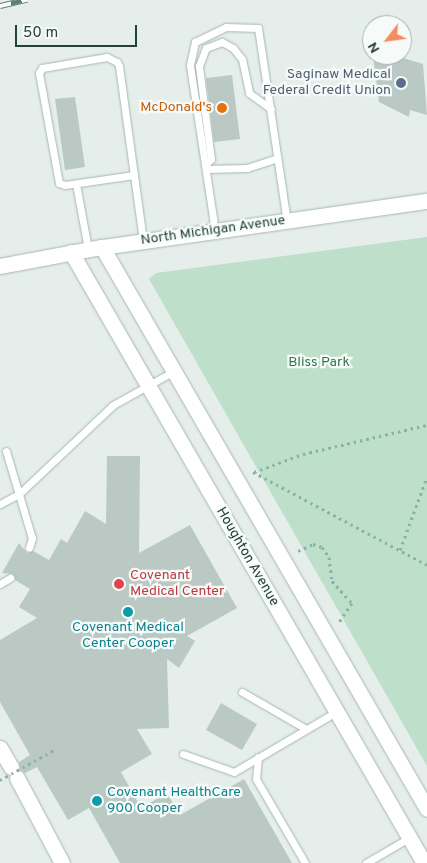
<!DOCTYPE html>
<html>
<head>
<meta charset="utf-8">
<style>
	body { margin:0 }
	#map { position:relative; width:427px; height:863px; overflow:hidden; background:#e5eeeb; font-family:Overpass,sans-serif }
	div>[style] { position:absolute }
	.green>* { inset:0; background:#bedfc9 }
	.building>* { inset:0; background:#bac9c4 }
	.path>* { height:3px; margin-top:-1.5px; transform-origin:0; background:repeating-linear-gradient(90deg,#86b2a7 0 2.5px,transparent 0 6.5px) }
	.roads { filter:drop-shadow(0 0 1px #a7b7b3) drop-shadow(0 0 1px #a7b7b3) }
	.service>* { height:7px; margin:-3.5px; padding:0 3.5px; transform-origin:3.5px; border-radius:3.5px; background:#fff }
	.tertiary>* { height:15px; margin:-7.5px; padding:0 7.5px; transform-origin:7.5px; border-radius:7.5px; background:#fff }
	.secondary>* { height:15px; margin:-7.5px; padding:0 7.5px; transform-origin:7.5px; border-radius:7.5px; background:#fff }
	.rail>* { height:5.5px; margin-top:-2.75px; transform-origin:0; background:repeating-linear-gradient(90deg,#f6fbf9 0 11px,#5f7c76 0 22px); box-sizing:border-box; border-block:1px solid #5f7c76 }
	.path-bridge>* { height:3px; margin-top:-1.5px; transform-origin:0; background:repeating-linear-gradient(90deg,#86b2a7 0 2.5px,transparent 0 6.5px) }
	.dots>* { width:14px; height:14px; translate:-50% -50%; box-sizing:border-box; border:2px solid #f6fbf9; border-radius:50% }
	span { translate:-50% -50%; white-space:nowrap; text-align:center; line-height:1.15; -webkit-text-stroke:4.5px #f6fbf9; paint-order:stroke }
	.service-label { font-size:14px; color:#4e5e75 }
	.right { translate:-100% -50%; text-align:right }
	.food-label { font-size:14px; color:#c56008 }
	.street-label { font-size:14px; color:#24413b }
	.park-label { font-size:14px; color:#2d794f }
	.health-label { font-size:14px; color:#be3a42 }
	.left { translate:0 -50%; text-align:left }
	.culture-label { font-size:14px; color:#0d838f }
	.north { position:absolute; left:362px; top:15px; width:50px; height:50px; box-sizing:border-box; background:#f6fbf9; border:1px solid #a2b1ad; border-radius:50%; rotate:240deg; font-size:14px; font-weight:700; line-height:20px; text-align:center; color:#24413b }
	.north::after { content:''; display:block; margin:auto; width:18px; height:22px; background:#f38d5f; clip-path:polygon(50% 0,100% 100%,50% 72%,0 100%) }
	.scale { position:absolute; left:15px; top:25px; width:122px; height:22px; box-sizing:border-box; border:2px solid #24413b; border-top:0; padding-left:6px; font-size:15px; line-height:18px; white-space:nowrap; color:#24413b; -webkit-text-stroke:4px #f6fbf9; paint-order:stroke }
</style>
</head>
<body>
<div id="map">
	<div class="green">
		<i style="clip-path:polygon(427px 237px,427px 766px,149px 279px,156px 273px)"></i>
	</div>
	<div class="building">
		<i style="clip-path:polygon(373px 55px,393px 55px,423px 64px,427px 115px,410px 110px,409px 117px,379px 102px)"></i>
		<i style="clip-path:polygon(232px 75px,240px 139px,214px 142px,206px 78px)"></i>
		<i style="clip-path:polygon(75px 97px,85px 167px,65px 170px,55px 99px)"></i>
		<i style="clip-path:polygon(107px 456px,140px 456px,139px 553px,190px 525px,237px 608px,187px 636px,195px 641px,179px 668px,167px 659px,169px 728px,137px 729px,152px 754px,121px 772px,141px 808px,167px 793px,180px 815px,244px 779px,292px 863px,120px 863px,89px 808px,68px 820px,37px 767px,25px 773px,20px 769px,19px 762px,30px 755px,0 702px,0 640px,37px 618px,19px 607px,30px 589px,15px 580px,13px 574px,2px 573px,19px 543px,27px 553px,33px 551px,49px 560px,61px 539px,67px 543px,85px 511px,106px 524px)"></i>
		<i style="clip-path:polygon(221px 703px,257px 724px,242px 750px,206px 730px)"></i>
	</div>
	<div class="path">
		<i style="left:253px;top:472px;width:197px;rotate:28.1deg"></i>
		<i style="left:254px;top:472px;width:52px;rotate:-20.2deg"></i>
		<i style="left:303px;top:454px;width:127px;rotate:-13.2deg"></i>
		<i style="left:400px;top:550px;width:78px;rotate:-69.7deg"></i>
		<i style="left:298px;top:551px;width:17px;rotate:-25deg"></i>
		<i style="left:313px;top:544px;width:9px;rotate:18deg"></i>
		<i style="left:322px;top:547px;width:12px;rotate:55deg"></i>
		<i style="left:329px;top:557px;width:24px;rotate:83deg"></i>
		<i style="left:332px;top:581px;width:30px;rotate:48deg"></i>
		<i style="left:352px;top:603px;width:23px;rotate:124deg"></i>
	</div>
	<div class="roads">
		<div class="service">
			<i style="left:205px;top:165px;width:8px;rotate:-45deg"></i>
			<i style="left:211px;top:159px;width:94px;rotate:-97.4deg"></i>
			<i style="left:199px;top:66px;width:19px;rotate:-69deg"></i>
			<i style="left:206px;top:48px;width:17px;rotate:-21deg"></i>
			<i style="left:222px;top:42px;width:13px;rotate:29deg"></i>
			<i style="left:233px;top:48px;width:14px;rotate:51deg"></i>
			<i style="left:242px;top:59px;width:35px;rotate:78deg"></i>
			<i style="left:249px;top:93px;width:27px;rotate:36deg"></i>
			<i style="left:206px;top:169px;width:41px;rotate:-1.4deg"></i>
			<i style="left:247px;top:168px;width:32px;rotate:-18deg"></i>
			<i style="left:134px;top:175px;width:70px;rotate:171.8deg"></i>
			<i style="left:65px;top:185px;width:6px;rotate:-162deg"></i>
			<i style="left:59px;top:183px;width:112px;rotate:-100.3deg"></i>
			<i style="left:39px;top:73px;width:6px;rotate:-59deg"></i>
			<i style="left:42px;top:68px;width:66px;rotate:-9.6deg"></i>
			<i style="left:107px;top:57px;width:11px;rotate:27deg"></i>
			<i style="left:117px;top:62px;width:4px;rotate:63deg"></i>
			<i style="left:119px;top:66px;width:110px;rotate:82.2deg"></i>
			<i style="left:134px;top:175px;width:67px;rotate:82.2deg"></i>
			<i style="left:76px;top:184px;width:66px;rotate:79.5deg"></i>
			<i style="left:215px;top:231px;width:168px;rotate:-98.6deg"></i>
			<i style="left:190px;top:65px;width:24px;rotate:-78deg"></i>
			<i style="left:195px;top:42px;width:34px;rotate:-26deg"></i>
			<i style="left:226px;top:27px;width:32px;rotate:2deg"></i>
			<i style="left:258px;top:28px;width:195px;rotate:81.5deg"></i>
			<i style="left:6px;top:451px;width:91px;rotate:73.4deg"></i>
			<i style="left:32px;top:538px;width:10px;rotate:107deg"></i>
			<i style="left:0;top:504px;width:21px;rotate:-28deg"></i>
			<i style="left:19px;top:494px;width:129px;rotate:-43.4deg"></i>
			<i style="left:113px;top:405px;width:70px;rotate:-29.1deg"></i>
			<i style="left:0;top:584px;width:12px;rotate:-31deg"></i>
			<i style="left:242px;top:692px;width:74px;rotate:30deg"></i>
			<i style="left:183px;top:754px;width:54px;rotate:19.4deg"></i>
			<i style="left:234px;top:772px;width:118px;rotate:-30.5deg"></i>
			<i style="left:258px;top:757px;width:22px;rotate:95deg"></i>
			<i style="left:256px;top:779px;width:97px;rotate:59.7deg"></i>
			<i style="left:366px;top:863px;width:50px;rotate:-30.2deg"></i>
		</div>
		<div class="tertiary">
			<i style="left:102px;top:247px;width:649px;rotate:59.96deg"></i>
			<i style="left:71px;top:252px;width:706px;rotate:59.98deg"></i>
			<i style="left:0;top:748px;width:22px;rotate:60deg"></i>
			<i style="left:17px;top:778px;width:96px;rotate:62.1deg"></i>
		</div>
		<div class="secondary">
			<i style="left:0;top:266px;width:104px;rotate:-10.6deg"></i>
			<i style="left:102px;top:247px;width:328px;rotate:-8.1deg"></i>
		</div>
	</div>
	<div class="rail">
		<i style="left:0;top:6px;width:28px;rotate:-13deg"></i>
	</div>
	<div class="path-bridge">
		<i style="left:0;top:780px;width:64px;rotate:-29deg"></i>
	</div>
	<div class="dots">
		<i style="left:401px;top:83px;background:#5c6f8a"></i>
		<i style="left:222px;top:108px;background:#e8710a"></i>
		<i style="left:119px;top:584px;background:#e0444e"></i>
		<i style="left:128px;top:612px;background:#0f9aa8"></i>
		<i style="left:97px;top:801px;background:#0f9aa8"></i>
	</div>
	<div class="service-label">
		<span class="right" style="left:391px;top:83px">Saginaw Medical<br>Federal Credit Union</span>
	</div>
	<div class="food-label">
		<span class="right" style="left:212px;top:108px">McDonald's</span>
	</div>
	<div class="street-label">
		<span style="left:213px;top:231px;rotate:-8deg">North Michigan Avenue</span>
		<span style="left:247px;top:557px;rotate:60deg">Houghton Avenue</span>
	</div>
	<div class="park-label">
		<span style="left:319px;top:363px">Bliss Park</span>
	</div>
	<div class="health-label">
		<span class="left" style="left:130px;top:584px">Covenant<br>Medical Center</span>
	</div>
	<div class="culture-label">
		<span style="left:128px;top:636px">Covenant Medical<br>Center Cooper</span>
		<span class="left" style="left:107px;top:801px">Covenant HealthCare<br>900 Cooper</span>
	</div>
	<div class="north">N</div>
	<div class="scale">50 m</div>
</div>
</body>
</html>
